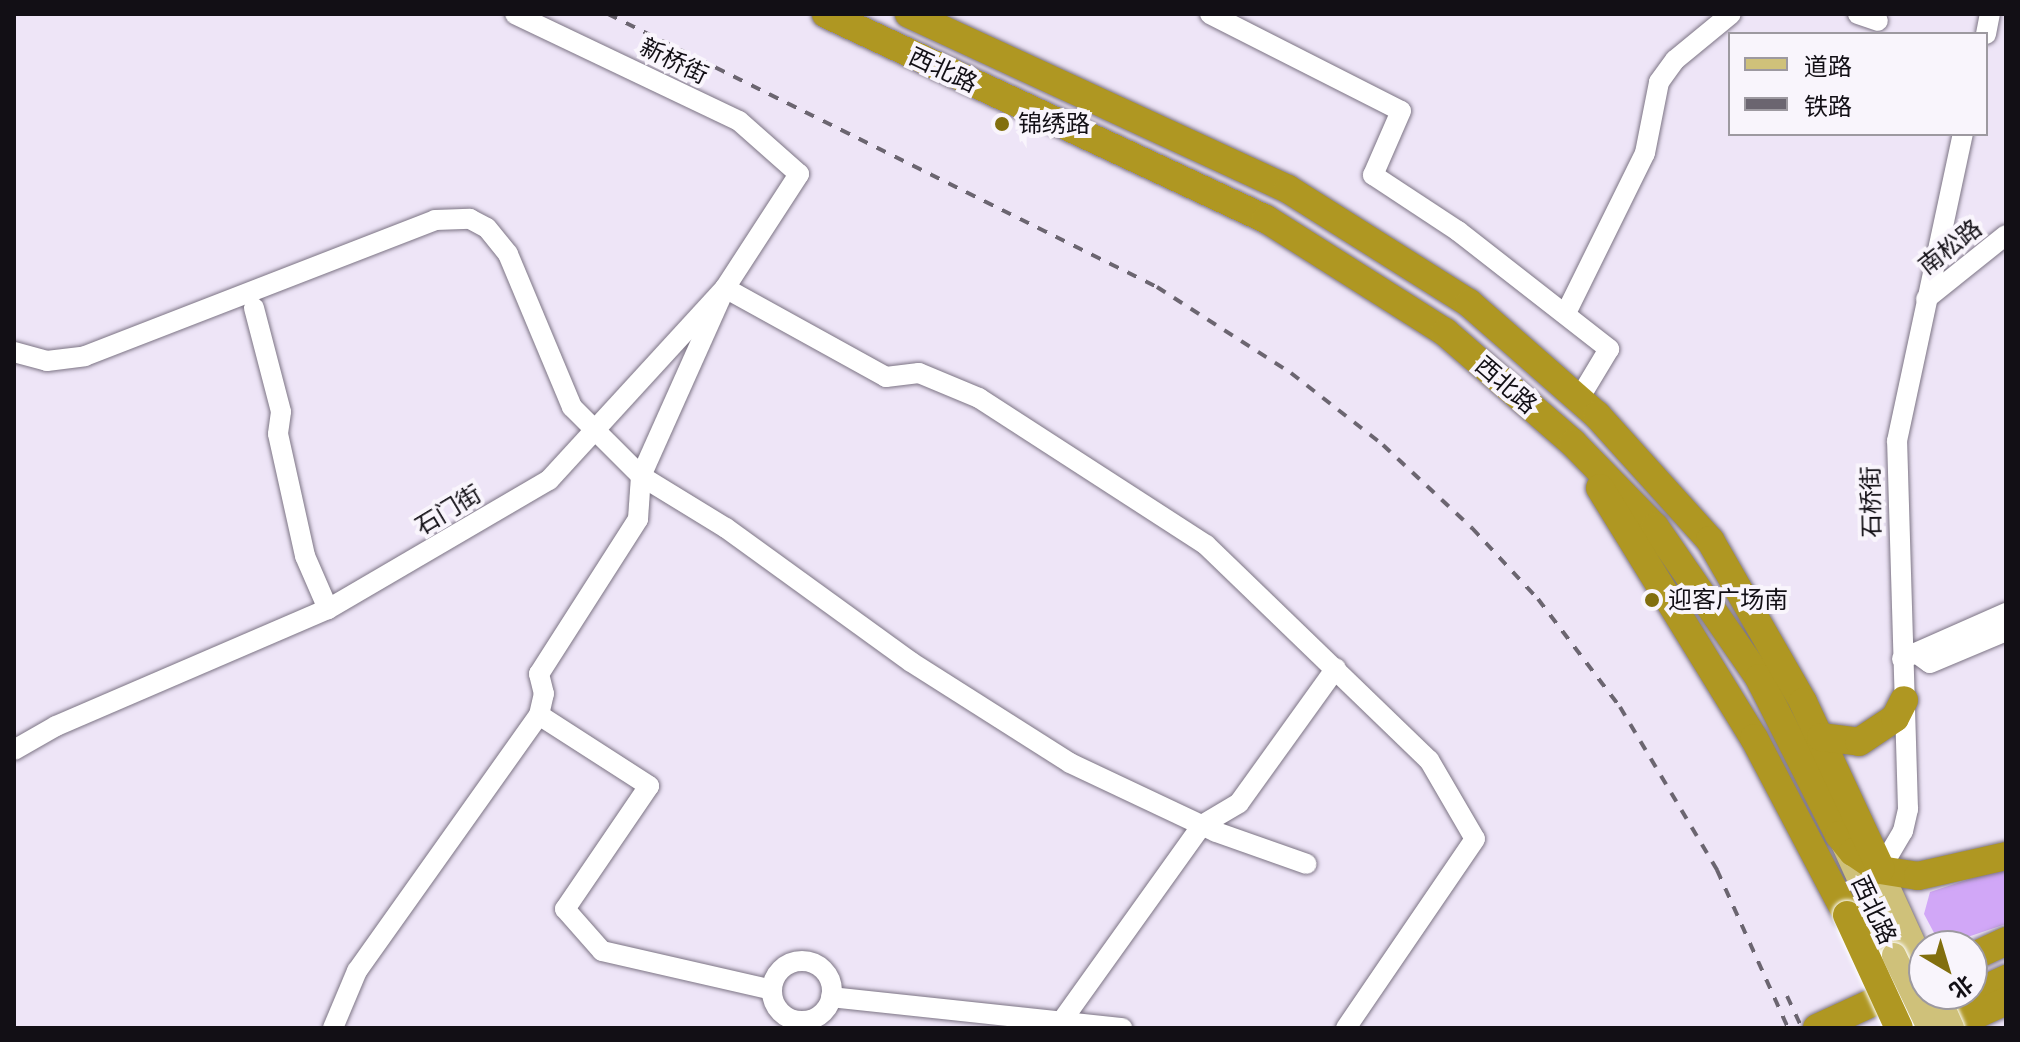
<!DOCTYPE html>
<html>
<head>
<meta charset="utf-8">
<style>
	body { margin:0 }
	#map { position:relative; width:2020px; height:1042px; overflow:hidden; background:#eee5f7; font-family:Quicksand,"Noto Sans SC",sans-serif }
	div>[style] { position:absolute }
	.green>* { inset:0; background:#d1a7f7 }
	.roads { filter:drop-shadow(0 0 2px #7c7484) drop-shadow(0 0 2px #7c7484) }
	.minor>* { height:20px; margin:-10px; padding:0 10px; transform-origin:10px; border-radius:10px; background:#fff }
	.minor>.ring { margin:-10px; padding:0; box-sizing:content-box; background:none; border:20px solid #fff; border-radius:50% }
	.major>* { height:24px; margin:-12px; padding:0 12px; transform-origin:12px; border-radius:12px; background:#cfc17a }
	.highway>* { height:28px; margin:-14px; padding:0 14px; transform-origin:14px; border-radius:14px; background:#af9722 }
	.rail>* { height:4px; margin-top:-2px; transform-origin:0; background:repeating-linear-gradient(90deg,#6b6570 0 10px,transparent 0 20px) }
	.bridges { filter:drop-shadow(0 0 2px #fff) drop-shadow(0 0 2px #fff) }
	.major-bridge>* { height:24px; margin:-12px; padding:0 12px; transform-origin:12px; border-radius:12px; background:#cfc17a }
	.highway-bridge>* { height:28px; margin:-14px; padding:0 14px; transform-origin:14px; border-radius:14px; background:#af9722 }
	.dots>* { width:22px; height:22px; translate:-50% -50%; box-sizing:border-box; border:4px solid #f9f5fc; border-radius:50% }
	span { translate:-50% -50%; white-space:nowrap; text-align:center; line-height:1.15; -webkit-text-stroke:8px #f9f5fc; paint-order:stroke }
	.street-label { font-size:24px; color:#120f15 }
	.poi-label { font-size:24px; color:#120f15 }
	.left { translate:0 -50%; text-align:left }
	.frame { position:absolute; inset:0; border:16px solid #120f15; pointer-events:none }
	.legend { position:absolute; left:1728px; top:32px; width:260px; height:104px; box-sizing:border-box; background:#f9f5fc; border:2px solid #9d99a0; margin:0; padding:10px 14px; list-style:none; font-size:24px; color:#120f15 }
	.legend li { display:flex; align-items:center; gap:16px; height:40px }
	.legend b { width:40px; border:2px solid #9d99a0 }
	.north { position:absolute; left:1908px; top:930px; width:80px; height:80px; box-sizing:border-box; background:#f9f5fc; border:2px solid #9d99a0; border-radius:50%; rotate:142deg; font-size:22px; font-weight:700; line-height:32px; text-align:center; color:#120f15 }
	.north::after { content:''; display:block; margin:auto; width:28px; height:36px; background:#826f0e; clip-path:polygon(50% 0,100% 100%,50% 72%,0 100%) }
</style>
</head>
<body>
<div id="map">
	<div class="green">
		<i style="clip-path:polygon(2006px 867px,2006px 924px,1941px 946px,1924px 914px,1930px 892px)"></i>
	</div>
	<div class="roads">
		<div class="minor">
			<i style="left:1210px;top:14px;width:214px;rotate:26.9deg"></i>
			<i style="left:1401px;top:111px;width:70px;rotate:113.6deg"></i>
			<i style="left:1373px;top:175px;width:102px;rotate:33.4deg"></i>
			<i style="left:1458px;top:231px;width:192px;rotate:38deg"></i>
			<i style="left:1609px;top:349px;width:58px;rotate:121deg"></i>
			<i style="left:1858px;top:14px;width:21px;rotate:19deg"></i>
			<i style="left:1986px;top:34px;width:20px;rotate:-79deg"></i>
			<i style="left:1926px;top:299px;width:102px;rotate:-38.7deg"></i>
			<i style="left:254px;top:308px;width:107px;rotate:75.4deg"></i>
			<i style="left:281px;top:412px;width:22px;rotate:98deg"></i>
			<i style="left:278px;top:434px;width:125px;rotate:77.5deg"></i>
			<i style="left:305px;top:556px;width:58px;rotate:66.5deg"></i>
			<i style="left:1566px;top:313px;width:178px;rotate:-63.7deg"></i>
			<i style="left:1645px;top:153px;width:72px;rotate:-78.8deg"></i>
			<i style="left:1659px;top:82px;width:27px;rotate:-54deg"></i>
			<i style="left:1675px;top:60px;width:72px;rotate:-39.4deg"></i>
			<i style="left:14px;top:352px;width:34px;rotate:15deg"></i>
			<i style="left:47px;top:361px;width:38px;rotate:-7deg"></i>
			<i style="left:85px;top:356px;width:375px;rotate:-21.2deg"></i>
			<i style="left:435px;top:220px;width:35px;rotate:-2deg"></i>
			<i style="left:470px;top:219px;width:19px;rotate:28deg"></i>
			<i style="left:487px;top:228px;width:33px;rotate:51deg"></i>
			<i style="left:508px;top:254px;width:166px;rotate:67.3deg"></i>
			<i style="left:572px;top:407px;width:98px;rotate:45deg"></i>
			<i style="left:641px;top:476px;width:100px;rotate:31.5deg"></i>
			<i style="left:726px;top:528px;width:228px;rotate:35.9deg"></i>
			<i style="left:911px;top:662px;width:188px;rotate:32.4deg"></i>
			<i style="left:1070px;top:763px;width:161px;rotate:25.3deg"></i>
			<i style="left:1216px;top:832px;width:96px;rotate:19.4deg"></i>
			<i style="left:1916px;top:653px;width:17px;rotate:36deg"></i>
			<i style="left:1930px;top:663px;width:82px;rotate:-22.8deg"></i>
			<i style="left:1902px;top:659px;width:114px;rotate:-23.9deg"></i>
			<i style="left:539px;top:715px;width:131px;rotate:32.8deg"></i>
			<i style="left:649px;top:786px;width:149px;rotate:124.3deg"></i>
			<i style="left:565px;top:909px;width:56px;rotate:48.6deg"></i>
			<i style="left:602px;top:951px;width:174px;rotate:12.9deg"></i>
			<i style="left:14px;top:750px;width:48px;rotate:-29.7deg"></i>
			<i style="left:56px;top:726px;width:296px;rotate:-23.3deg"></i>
			<i style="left:328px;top:609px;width:256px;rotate:-30.3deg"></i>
			<i style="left:549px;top:480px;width:260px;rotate:-47.5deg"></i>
			<i style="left:725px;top:288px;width:136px;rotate:-57deg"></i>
			<i style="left:799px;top:174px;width:80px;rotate:-138.5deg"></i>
			<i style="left:739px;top:121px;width:248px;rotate:-154.5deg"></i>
			<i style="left:1880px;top:870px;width:45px;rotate:-59.5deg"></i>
			<i style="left:1903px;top:831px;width:23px;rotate:-77deg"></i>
			<i style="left:1908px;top:809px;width:368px;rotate:-91.7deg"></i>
			<i style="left:1897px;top:441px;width:314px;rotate:-77.9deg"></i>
			<i class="ring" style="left:772px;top:961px;width:40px;height:40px"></i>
			<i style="left:831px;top:997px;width:293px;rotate:6.1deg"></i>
			<i style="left:1061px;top:1022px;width:242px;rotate:-54.4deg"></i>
			<i style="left:1202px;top:825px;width:43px;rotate:-30.7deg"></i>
			<i style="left:1239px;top:803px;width:166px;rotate:-54.3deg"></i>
			<i style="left:333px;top:1028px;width:62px;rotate:-67.2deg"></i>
			<i style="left:357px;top:971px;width:314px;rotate:-54.6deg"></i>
			<i style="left:539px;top:715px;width:22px;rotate:-77deg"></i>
			<i style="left:544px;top:694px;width:21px;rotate:-104deg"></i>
			<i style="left:539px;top:674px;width:184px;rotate:-57.4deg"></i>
			<i style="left:638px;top:519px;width:43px;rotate:-86deg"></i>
			<i style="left:641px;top:476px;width:206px;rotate:-65.9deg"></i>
			<i style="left:725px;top:288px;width:184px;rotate:28.9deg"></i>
			<i style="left:886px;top:377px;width:33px;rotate:-7deg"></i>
			<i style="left:919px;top:373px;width:65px;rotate:22.6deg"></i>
			<i style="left:979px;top:398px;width:270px;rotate:32.9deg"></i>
			<i style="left:1206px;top:545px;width:310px;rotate:44deg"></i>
			<i style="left:1429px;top:760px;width:91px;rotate:59.8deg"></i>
			<i style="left:1475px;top:839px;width:229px;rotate:124.3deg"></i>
		</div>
		<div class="major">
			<i style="left:1842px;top:841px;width:125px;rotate:65.5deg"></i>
			<i style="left:1880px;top:870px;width:106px;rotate:65.4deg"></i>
		</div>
		<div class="highway">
			<i style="left:826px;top:14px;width:485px;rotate:25deg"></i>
			<i style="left:1266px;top:219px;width:212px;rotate:32.3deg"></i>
			<i style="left:1445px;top:332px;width:169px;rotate:40.9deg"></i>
			<i style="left:1573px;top:443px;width:117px;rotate:45.7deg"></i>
			<i style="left:1655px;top:527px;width:183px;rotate:55.4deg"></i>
			<i style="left:1759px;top:678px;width:176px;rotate:63deg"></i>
			<i style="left:1839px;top:835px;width:22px;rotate:51deg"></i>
			<i style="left:1853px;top:852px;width:32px;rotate:34deg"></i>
			<i style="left:1880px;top:870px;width:38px;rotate:9deg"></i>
			<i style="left:1918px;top:876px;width:90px;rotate:-12.8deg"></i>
			<i style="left:909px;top:14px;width:417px;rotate:24.8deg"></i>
			<i style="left:1288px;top:189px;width:214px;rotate:32.2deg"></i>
			<i style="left:1469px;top:303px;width:170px;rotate:41.2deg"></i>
			<i style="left:1597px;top:415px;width:169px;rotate:47.9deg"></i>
			<i style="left:1710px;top:540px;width:187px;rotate:60.1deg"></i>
			<i style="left:1803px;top:702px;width:184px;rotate:65deg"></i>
			<i style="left:1600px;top:488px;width:294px;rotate:58.4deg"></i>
			<i style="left:1754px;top:738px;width:200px;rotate:62.3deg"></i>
			<i style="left:1821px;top:737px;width:38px;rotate:7deg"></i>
			<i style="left:1859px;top:742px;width:43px;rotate:-33.7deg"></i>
			<i style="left:1895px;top:718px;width:20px;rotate:-63deg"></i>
			<i style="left:1972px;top:957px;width:38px;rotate:-25deg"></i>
			<i style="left:1921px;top:1018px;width:94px;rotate:-24.6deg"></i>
			<i style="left:1817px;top:1028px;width:118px;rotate:-24.6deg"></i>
			<i style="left:1947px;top:1028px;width:65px;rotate:-24.6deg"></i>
		</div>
	</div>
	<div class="rail">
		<i style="left:608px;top:14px;width:613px;rotate:26.44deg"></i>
		<i style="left:1157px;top:287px;width:159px;rotate:32.7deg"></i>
		<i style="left:1291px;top:373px;width:117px;rotate:38deg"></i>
		<i style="left:1383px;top:445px;width:122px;rotate:43deg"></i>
		<i style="left:1472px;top:528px;width:97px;rotate:47.1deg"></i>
		<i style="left:1538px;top:599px;width:136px;rotate:52.8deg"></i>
		<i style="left:1620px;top:707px;width:190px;rotate:59.2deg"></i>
		<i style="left:1717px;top:870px;width:173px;rotate:65.8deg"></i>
		<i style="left:1787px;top:996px;width:35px;rotate:65deg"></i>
	</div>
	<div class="bridges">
		<div class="major-bridge">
			<i style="left:1894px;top:955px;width:81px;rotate:64.4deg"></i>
			<i style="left:1937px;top:994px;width:37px;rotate:66deg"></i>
		</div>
		<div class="highway-bridge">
			<i style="left:1847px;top:915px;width:124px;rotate:65.3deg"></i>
		</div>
	</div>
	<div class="dots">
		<i style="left:1002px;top:124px;background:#826f0e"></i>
		<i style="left:1652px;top:600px;background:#826f0e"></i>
	</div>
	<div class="street-label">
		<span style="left:674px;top:61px;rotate:26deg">新桥街</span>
		<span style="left:943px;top:70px;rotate:25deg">西北路</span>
		<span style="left:1950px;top:247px;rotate:-38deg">南松路</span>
		<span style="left:1506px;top:385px;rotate:41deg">西北路</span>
		<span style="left:1871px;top:502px;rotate:-91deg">石桥街</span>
		<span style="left:448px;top:510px;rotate:-31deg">石门街</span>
		<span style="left:1874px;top:910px;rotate:65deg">西北路</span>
	</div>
	<div class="poi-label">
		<span class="left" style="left:1018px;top:124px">锦绣路</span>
		<span class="left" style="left:1668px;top:600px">迎客广场南</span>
	</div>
	<div class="frame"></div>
	<ul class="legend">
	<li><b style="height:10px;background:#cfc17a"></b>道路</li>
	<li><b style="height:10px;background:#6b6570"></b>铁路</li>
	</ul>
	<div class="north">北</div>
</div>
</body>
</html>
